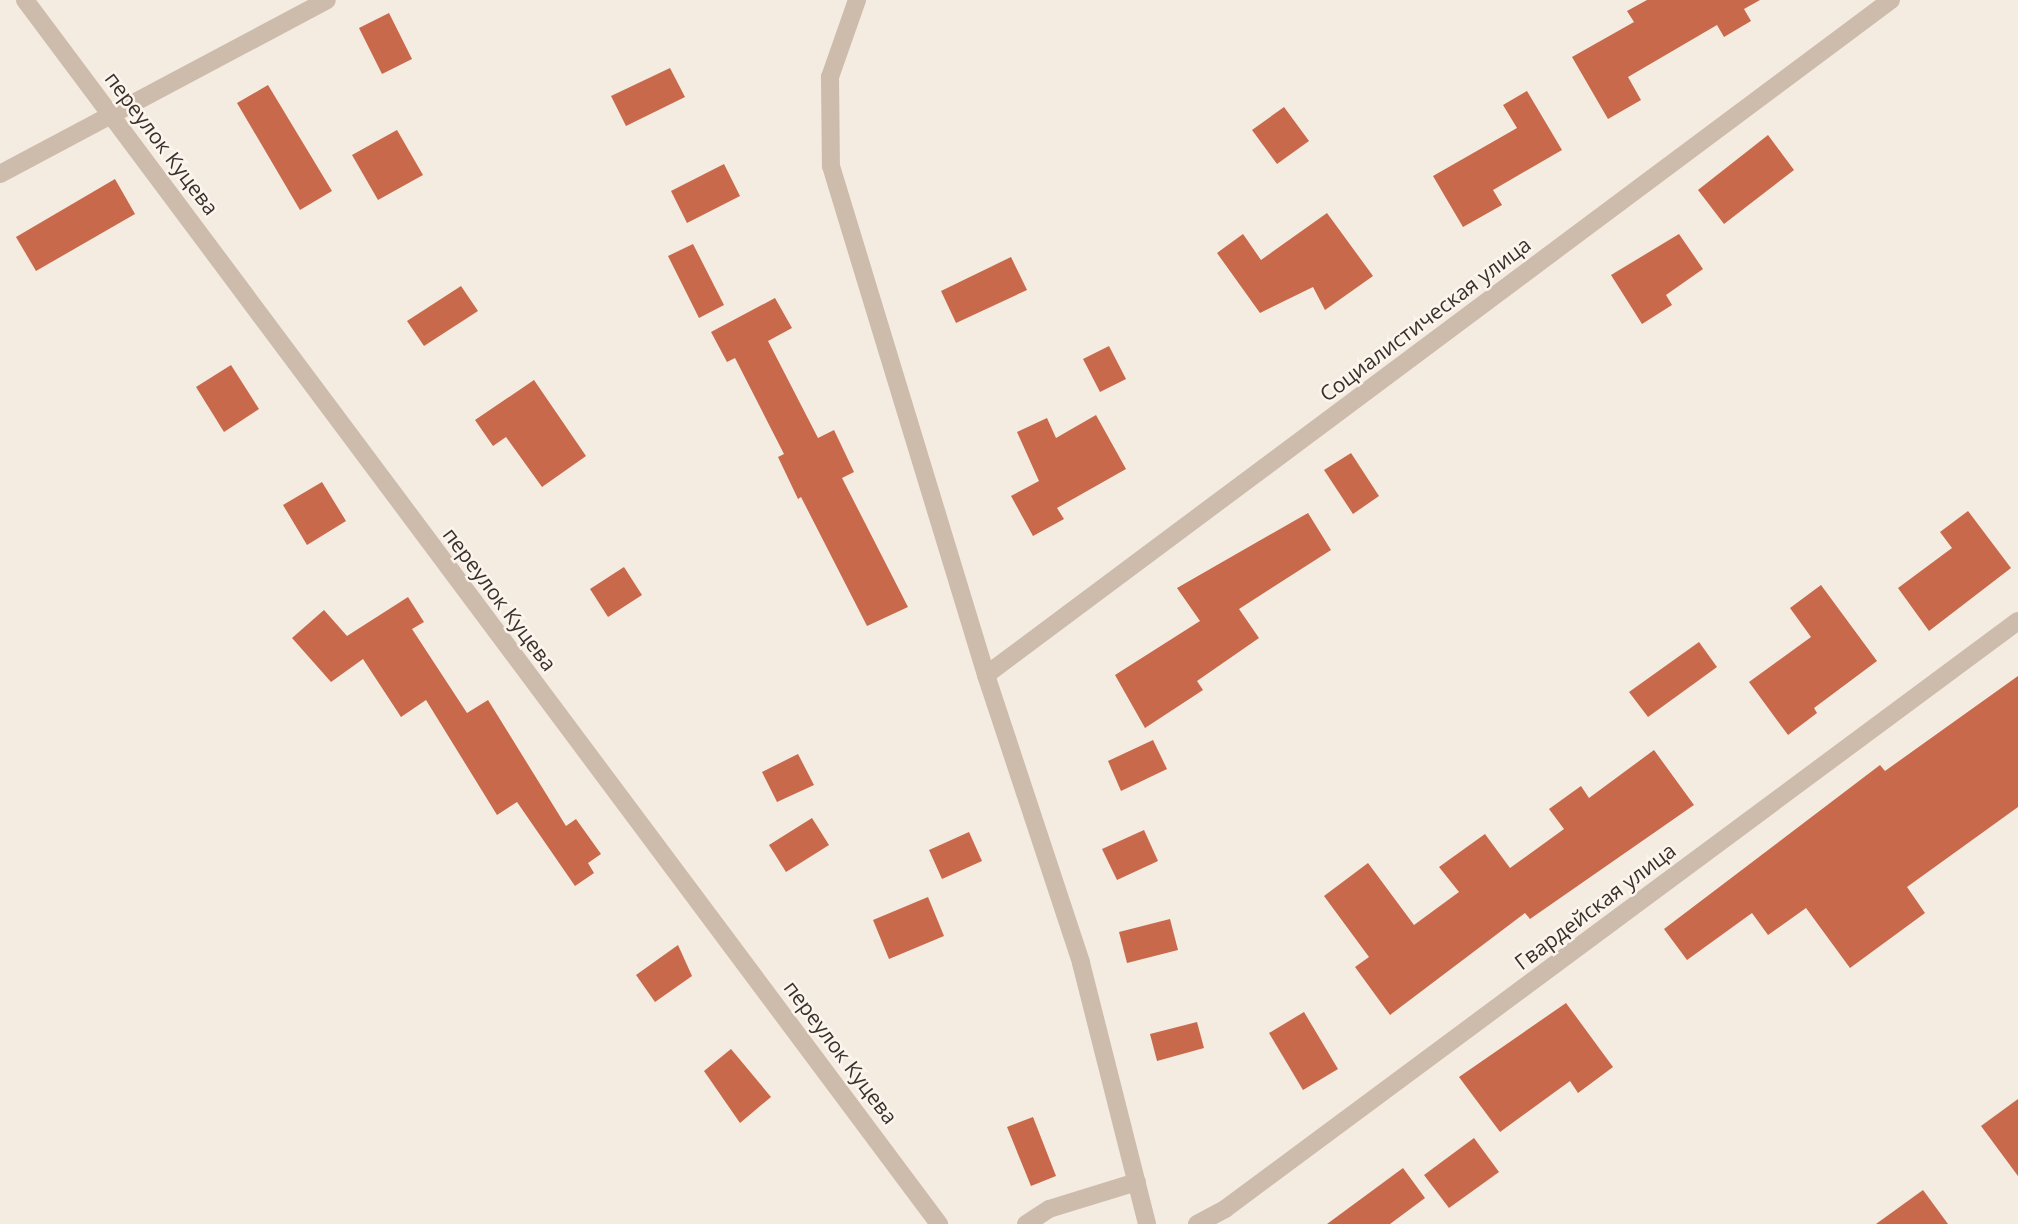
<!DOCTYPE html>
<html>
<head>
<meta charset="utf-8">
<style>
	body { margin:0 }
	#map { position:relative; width:2018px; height:1224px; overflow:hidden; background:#f4ebe1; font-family:"Open Sans",sans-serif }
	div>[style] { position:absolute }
	.building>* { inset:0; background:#c8694b }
	.minor>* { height:18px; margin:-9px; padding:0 9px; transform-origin:9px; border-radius:9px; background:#cdbbac }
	span { translate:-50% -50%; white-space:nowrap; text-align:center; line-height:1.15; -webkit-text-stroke:5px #fbf5ee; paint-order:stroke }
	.street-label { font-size:21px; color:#3b302b }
</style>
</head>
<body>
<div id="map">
	<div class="building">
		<i style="clip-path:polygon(1647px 0,1760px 0,1744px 9px,1751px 21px,1724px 37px,1717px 25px,1628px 77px,1641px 100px,1608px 119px,1572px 57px,1634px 22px,1627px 11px)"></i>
		<i style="clip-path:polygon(389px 13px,412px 59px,382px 74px,359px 28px)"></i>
		<i style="clip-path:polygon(670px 68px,685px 97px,626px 126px,611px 96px)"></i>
		<i style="clip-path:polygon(268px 85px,332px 191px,300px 210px,237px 103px)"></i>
		<i style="clip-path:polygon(1527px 91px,1562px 150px,1493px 190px,1502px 205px,1463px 227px,1433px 176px,1517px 128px,1503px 105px)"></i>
		<i style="clip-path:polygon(1284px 107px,1309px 141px,1277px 164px,1252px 130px)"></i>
		<i style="clip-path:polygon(397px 130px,423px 175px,378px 200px,352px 155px)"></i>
		<i style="clip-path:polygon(1768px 135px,1794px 170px,1724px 224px,1698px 190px)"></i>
		<i style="clip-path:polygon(724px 164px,740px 196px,687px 223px,671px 191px)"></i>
		<i style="clip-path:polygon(115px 179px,135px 214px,36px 271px,16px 237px)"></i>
		<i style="clip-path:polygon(1327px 213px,1373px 276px,1325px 310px,1313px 287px,1260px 313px,1217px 253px,1243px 234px,1261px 260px)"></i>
		<i style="clip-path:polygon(1679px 234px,1703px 269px,1666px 295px,1672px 305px,1642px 324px,1611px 275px)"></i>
		<i style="clip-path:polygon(693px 244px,724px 305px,699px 318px,668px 256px)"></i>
		<i style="clip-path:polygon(1011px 257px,1027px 290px,956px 323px,941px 291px)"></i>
		<i style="clip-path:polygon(461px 286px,478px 311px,424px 346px,407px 321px)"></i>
		<i style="clip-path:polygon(775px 298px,792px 328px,768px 341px,818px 438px,834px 430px,854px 472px,842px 478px,908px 607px,867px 626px,801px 497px,798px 499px,778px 457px,784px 454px,735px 358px,727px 362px,711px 332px)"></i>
		<i style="clip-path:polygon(1109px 346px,1126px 379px,1100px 392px,1083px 359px)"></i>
		<i style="clip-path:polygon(231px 365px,259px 409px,224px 432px,196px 387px)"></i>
		<i style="clip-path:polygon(534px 380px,586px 456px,542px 487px,506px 437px,493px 446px,475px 420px)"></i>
		<i style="clip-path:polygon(1096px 415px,1126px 469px,1057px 508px,1064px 519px,1033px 536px,1011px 496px,1039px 481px,1017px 432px,1047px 418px,1056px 438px)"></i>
		<i style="clip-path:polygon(1351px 453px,1379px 496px,1353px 514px,1324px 470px)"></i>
		<i style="clip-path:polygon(322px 482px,346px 521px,307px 545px,283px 505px)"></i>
		<i style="clip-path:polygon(1968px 511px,2011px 568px,1929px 631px,1898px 588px,1952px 548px,1940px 532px)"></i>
		<i style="clip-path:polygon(1308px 513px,1331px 550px,1239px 609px,1259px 638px,1197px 681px,1203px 690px,1145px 728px,1115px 675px,1200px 621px,1177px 588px)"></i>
		<i style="clip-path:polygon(624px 567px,642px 595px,608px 617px,590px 589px)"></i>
		<i style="clip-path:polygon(1821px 585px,1877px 661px,1814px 708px,1817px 713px,1788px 735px,1749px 682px,1811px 637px,1790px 608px)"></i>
		<i style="clip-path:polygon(408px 597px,424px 622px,412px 629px,467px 713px,488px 700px,566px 826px,576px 819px,601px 854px,588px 863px,594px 873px,575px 886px,517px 802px,497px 815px,426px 700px,401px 717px,363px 659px,331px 682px,292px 638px,324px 610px,347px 636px)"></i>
		<i style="clip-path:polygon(1699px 642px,1717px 667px,1648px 717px,1629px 692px)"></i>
		<i style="clip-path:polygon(2018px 676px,2018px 807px,1907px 887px,1925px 913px,1850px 968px,1806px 908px,1768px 935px,1752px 913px,1687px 960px,1664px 929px,1880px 765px,1885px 771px)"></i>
		<i style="clip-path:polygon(1153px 740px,1167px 769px,1121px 791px,1108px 761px)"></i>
		<i style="clip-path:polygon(1654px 750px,1694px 805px,1530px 919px,1525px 913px,1390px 1015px,1355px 967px,1369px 957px,1324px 896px,1368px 863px,1414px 925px,1459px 892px,1439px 867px,1485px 834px,1510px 868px,1564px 829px,1549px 809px,1581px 786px,1589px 798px)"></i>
		<i style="clip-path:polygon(798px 754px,814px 785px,777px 802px,762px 772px)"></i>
		<i style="clip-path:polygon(812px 818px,829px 845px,786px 872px,769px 845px)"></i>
		<i style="clip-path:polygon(1144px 830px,1158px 861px,1117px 880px,1102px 849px)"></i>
		<i style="clip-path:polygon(969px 832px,982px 861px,942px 879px,929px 850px)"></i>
		<i style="clip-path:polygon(928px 897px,944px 936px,889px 959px,873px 920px)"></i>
		<i style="clip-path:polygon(1170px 919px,1178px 950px,1127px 963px,1119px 932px)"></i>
		<i style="clip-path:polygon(678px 945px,692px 976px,655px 1002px,636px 975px)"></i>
		<i style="clip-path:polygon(1566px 1003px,1613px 1067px,1578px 1093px,1570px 1081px,1500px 1132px,1459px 1077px)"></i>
		<i style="clip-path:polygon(1304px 1012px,1338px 1069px,1303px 1090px,1269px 1033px)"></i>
		<i style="clip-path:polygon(1197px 1022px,1204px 1048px,1157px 1061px,1150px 1034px)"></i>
		<i style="clip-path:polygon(731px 1049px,771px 1097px,740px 1123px,704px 1071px)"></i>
		<i style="clip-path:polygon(2018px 1099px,2018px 1176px,1981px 1126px)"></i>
		<i style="clip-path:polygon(1033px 1117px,1056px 1176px,1031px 1186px,1007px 1127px)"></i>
		<i style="clip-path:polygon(1474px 1138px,1499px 1172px,1449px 1208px,1424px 1175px)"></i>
		<i style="clip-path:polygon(1403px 1168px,1425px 1198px,1390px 1224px,1327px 1224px)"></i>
		<i style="clip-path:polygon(1923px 1190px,1948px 1224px,1876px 1224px)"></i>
	</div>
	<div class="minor">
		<i style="left:25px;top:0;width:1528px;rotate:53.25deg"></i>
		<i style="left:857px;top:0;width:82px;rotate:109.3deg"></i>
		<i style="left:830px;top:77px;width:89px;rotate:89.4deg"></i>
		<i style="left:831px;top:166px;width:532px;rotate:73.06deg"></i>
		<i style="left:986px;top:675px;width:303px;rotate:71.7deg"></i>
		<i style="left:1081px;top:963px;width:269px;rotate:75.8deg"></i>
		<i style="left:0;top:174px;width:370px;rotate:-28deg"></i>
		<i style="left:986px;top:675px;width:1129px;rotate:-36.72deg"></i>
		<i style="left:1026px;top:1224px;width:27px;rotate:-33deg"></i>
		<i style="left:1049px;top:1209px;width:92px;rotate:-17.1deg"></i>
		<i style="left:1197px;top:1224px;width:32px;rotate:-28deg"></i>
		<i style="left:1225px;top:1209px;width:987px;rotate:-36.56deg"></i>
	</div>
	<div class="street-label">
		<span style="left:162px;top:143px;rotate:53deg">переулок Куцева</span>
		<span style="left:1425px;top:319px;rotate:-37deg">Социалистическая улица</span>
		<span style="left:500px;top:599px;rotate:53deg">переулок Куцева</span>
		<span style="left:1595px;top:906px;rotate:-37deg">Гвардейская улица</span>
		<span style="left:841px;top:1052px;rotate:53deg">переулок Куцева</span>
	</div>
</div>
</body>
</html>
